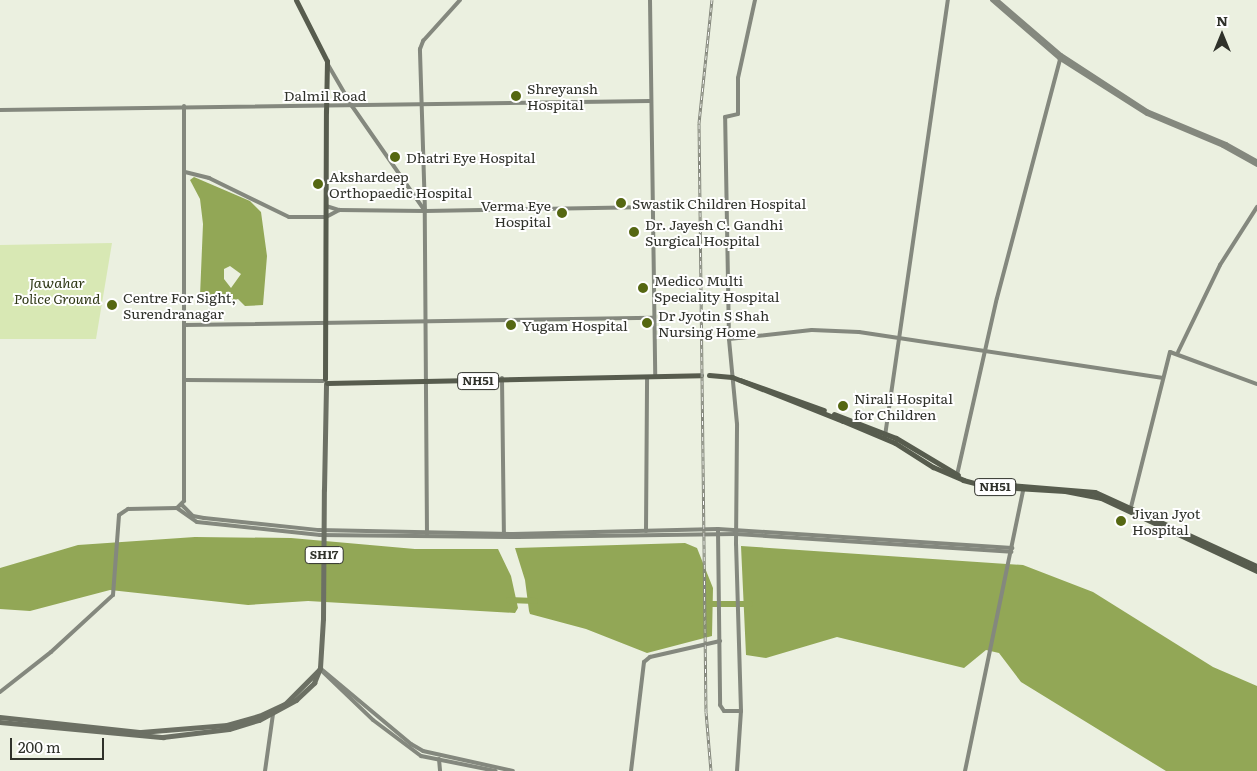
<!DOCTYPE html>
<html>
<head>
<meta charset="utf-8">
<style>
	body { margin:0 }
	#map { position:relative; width:1257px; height:771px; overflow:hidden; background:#ebf0e0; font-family:Literata,serif }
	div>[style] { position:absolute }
	.green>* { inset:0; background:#d8e8b4 }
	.water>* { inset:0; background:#92a756 }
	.river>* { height:5.5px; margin:-2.75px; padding:0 2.75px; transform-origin:2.75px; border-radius:2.75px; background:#92a756 }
	.secondary>* { height:4px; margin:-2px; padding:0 2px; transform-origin:2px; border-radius:2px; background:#84887e }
	.primary>* { height:4.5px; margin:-2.25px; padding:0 2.25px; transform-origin:2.25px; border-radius:2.25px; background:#6c7064 }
	.highway>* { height:5px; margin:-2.5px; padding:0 2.5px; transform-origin:2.5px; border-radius:2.5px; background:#575c4e }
	.rail>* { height:3px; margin-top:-1.5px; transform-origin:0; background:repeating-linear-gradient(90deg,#fff 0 4px,#84877c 0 8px); box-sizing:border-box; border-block:1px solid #84877c }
	.primary-bridge>* { height:4.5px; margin:-2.25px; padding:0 2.25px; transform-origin:2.25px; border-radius:2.25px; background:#6c7064 }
	.dots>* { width:14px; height:14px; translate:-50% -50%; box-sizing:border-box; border:2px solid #fff; border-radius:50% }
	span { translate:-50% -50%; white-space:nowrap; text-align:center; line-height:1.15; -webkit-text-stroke:4px #fff; paint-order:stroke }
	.shield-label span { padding:1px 4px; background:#fff; border:1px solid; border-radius:4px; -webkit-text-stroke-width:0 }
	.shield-label { font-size:12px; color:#2f312a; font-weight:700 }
	.poi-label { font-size:14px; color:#2f312a }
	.left { translate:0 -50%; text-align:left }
	.right { translate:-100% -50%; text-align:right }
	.street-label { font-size:14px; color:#2f312a }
	.park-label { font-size:14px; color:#2f3815; font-style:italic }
	.north { position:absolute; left:1197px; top:10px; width:50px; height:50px; -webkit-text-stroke:4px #fff; paint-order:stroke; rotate:0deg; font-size:14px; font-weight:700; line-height:20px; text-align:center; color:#2f312a }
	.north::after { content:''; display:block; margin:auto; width:18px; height:22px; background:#2f312a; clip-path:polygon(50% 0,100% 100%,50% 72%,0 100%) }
	.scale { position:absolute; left:10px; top:738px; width:94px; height:22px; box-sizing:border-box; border:2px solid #2f312a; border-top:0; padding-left:6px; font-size:15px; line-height:18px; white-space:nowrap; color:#2f312a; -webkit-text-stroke:4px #fff; paint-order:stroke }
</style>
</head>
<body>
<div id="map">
	<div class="green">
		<i style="clip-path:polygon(112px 243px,96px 339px,0 339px,0 245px)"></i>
	</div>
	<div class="water">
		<i style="clip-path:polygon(evenodd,194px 177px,250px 201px,261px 212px,267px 256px,263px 305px,245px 306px,238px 299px,212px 306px,200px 296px,203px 224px,200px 199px,190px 180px,194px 177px,230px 266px,241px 274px,231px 288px,224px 279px,224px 269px,230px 266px)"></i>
		<i style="clip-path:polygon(195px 537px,291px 538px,415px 549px,498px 549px,511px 576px,518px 608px,515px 613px,308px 601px,248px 605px,110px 590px,30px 611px,0 609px,0 568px,78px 545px)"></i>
		<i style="clip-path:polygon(685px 543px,697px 548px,713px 588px,712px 636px,647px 653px,586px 629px,530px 614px,529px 611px,525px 580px,515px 548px)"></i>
		<i style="clip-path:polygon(741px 546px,1023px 565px,1093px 592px,1213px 667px,1257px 686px,1257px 771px,1166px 771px,1021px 682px,999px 653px,986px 650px,964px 668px,837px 637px,766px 658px,746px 655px)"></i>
	</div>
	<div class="river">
		<i style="left:509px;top:600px;width:26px;rotate:2deg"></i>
		<i style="left:707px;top:604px;width:43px"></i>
	</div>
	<div class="secondary">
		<i style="left:650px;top:0;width:377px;rotate:89.2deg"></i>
		<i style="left:992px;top:0;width:89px;rotate:40.9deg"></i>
		<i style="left:1059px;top:58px;width:104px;rotate:32.5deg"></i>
		<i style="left:1147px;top:114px;width:82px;rotate:22.8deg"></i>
		<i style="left:1223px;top:146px;width:39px;rotate:29deg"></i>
		<i style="left:997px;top:0;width:84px;rotate:40.7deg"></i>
		<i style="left:1061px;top:55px;width:103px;rotate:33.1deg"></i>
		<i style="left:1147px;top:111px;width:86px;rotate:22.7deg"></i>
		<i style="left:1226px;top:144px;width:35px;rotate:29deg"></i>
		<i style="left:327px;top:63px;width:50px;rotate:59.8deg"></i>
		<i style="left:352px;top:106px;width:128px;rotate:55.2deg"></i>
		<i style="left:0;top:110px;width:650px;rotate:-0.79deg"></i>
		<i style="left:185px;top:172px;width:25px;rotate:14deg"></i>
		<i style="left:209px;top:178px;width:89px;rotate:26deg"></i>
		<i style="left:289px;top:217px;width:37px"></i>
		<i style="left:326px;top:217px;width:15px;rotate:-28deg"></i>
		<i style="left:326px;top:206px;width:14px;rotate:17deg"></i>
		<i style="left:339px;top:210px;width:86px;rotate:0.7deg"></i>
		<i style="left:425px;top:211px;width:227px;rotate:-1deg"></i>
		<i style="left:185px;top:325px;width:468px;rotate:-0.9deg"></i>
		<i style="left:729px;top:339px;width:83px;rotate:-6.2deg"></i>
		<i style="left:812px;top:330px;width:47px;rotate:2.4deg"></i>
		<i style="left:859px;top:332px;width:306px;rotate:8.6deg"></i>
		<i style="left:1178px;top:352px;width:97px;rotate:-64.2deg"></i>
		<i style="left:1220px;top:265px;width:69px;rotate:-57.5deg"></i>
		<i style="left:502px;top:378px;width:157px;rotate:89.3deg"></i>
		<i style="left:185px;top:380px;width:138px;rotate:0.4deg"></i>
		<i style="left:885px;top:436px;width:441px;rotate:-81.8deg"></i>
		<i style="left:957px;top:475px;width:181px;rotate:-77.3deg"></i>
		<i style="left:997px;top:298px;width:251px;rotate:-75.2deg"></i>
		<i style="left:182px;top:505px;width:16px;rotate:45deg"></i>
		<i style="left:193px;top:516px;width:11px;rotate:10deg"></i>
		<i style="left:204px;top:518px;width:116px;rotate:6deg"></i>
		<i style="left:319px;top:530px;width:194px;rotate:1.2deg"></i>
		<i style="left:513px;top:534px;width:205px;rotate:-1.4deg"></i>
		<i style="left:718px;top:529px;width:295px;rotate:3.7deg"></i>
		<i style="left:177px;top:508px;width:24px;rotate:35deg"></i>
		<i style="left:197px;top:522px;width:124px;rotate:6deg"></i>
		<i style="left:320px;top:535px;width:198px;rotate:0.6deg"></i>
		<i style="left:518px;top:537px;width:218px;rotate:-0.8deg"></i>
		<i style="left:736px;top:534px;width:276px;rotate:3.7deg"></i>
		<i style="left:1130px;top:511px;width:164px;rotate:-75.9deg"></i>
		<i style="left:1170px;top:352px;width:93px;rotate:20.2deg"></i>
		<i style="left:646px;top:531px;width:154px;rotate:-89.6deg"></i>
		<i style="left:718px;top:531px;width:174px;rotate:89.3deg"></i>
		<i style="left:720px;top:705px;width:7px;rotate:56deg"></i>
		<i style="left:724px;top:711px;width:17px"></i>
		<i style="left:427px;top:534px;width:323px;rotate:-90.4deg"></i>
		<i style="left:425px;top:211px;width:162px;rotate:-91.8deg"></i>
		<i style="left:420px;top:49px;width:9px;rotate:-69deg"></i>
		<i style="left:423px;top:41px;width:55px;rotate:-47.9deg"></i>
		<i style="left:320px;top:668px;width:119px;rotate:39.9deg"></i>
		<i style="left:411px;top:744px;width:14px;rotate:30deg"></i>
		<i style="left:423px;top:751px;width:92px;rotate:12.5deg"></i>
		<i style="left:321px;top:670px;width:72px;rotate:43.9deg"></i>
		<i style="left:373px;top:720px;width:60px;rotate:36.9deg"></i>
		<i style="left:421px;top:756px;width:76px;rotate:11.3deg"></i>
		<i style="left:0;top:692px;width:65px;rotate:-38.1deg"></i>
		<i style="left:51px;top:652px;width:84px;rotate:-42.6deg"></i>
		<i style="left:113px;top:595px;width:80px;rotate:-85.7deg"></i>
		<i style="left:119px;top:515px;width:11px;rotate:-34deg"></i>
		<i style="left:128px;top:509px;width:49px;rotate:-1.2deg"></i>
		<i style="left:177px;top:508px;width:10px;rotate:-45deg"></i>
		<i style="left:184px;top:501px;width:395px;rotate:-90deg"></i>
		<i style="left:439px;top:759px;width:12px;rotate:85deg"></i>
		<i style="left:265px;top:771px;width:58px;rotate:-82deg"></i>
		<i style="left:631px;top:771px;width:110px;rotate:-83.2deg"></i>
		<i style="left:644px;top:662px;width:8px;rotate:-40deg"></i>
		<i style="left:650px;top:657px;width:72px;rotate:-12.9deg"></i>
		<i style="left:737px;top:771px;width:60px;rotate:-86.2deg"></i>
		<i style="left:741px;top:711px;width:167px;rotate:-91.7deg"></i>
		<i style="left:736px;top:544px;width:120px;rotate:-89.5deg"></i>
		<i style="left:737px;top:424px;width:85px;rotate:-95.4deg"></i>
		<i style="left:729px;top:339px;width:222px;rotate:-91deg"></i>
		<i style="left:725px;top:117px;width:13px;rotate:-13deg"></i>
		<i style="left:738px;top:114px;width:36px;rotate:-90deg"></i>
		<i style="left:738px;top:78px;width:80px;rotate:-77.7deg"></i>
		<i style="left:965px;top:771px;width:290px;rotate:-78.3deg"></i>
	</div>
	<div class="primary">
		<i style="left:324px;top:490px;width:106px;rotate:-88.9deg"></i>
		<i style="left:0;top:717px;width:142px;rotate:6.1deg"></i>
		<i style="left:141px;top:732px;width:86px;rotate:-4.7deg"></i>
		<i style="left:227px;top:725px;width:33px;rotate:-16deg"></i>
		<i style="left:259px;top:716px;width:29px;rotate:-25deg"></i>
		<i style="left:285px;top:704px;width:48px;rotate:-45deg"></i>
		<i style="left:0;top:722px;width:164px;rotate:5.3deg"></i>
		<i style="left:163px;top:737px;width:66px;rotate:-6.9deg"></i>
		<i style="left:229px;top:729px;width:31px;rotate:-17deg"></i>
		<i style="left:259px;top:720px;width:42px;rotate:-28.4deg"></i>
		<i style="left:296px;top:700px;width:25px;rotate:-43deg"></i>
		<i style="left:314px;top:683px;width:16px;rotate:-68deg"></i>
		<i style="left:320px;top:668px;width:49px;rotate:-86.5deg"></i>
	</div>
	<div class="highway">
		<i style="left:296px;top:0;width:68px;rotate:63.1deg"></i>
		<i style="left:327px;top:61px;width:51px;rotate:91.1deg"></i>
		<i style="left:709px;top:375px;width:23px;rotate:5deg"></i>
		<i style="left:732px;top:377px;width:119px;rotate:21.6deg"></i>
		<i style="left:843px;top:421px;width:56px;rotate:22.9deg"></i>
		<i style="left:895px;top:443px;width:45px;rotate:32.3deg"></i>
		<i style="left:933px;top:467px;width:33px;rotate:23deg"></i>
		<i style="left:963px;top:480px;width:23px;rotate:15deg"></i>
		<i style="left:985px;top:486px;width:80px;rotate:3.6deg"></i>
		<i style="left:1065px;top:491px;width:37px;rotate:11deg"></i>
		<i style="left:1101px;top:498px;width:172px;rotate:25.1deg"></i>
		<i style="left:325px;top:379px;width:269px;rotate:-89.8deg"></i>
		<i style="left:740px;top:380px;width:89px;rotate:19.7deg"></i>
		<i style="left:327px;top:383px;width:374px;rotate:-1.2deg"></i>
		<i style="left:834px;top:414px;width:66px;rotate:21.2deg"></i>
		<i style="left:896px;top:438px;width:72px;rotate:30.8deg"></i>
		<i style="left:998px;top:484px;width:97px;rotate:4.7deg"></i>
		<i style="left:1095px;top:492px;width:178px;rotate:24.6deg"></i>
	</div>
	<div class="rail">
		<i style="left:711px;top:771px;width:59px;rotate:-94.8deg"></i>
		<i style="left:706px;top:712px;width:589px;rotate:-90.68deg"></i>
		<i style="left:699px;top:123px;width:124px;rotate:-84deg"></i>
	</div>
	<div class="primary-bridge">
		<i style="left:323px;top:619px;width:129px;rotate:-89.6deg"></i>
	</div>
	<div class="dots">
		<i style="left:516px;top:96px;background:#556712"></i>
		<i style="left:395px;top:157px;background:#556712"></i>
		<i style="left:318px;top:184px;background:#556712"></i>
		<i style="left:621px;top:203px;background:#556712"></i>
		<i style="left:562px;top:213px;background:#556712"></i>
		<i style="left:634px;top:232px;background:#556712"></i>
		<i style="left:643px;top:288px;background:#556712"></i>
		<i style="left:112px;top:305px;background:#556712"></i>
		<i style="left:647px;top:323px;background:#556712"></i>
		<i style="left:511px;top:325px;background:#556712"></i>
		<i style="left:843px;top:406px;background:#556712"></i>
		<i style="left:1121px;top:521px;background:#556712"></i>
	</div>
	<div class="shield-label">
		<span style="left:478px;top:381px">NH51</span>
		<span style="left:995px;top:487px">NH51</span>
		<span style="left:324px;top:555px">SH17</span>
	</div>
	<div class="poi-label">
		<span class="left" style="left:527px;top:96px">Shreyansh<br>Hospital</span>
		<span class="left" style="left:406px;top:157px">Dhatri Eye Hospital</span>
		<span class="left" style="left:329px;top:184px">Akshardeep<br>Orthopaedic Hospital</span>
		<span class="left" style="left:632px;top:203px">Swastik Children Hospital</span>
		<span class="right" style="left:551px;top:213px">Verma Eye<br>Hospital</span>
		<span class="left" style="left:645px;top:232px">Dr. Jayesh C. Gandhi<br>Surgical Hospital</span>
		<span class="left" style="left:654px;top:288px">Medico Multi<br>Speciality Hospital</span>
		<span class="left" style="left:123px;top:305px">Centre For Sight,<br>Surendranagar</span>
		<span class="left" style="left:658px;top:323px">Dr Jyotin S Shah<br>Nursing Home</span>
		<span class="left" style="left:522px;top:325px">Yugam Hospital</span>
		<span class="left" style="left:854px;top:406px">Nirali Hospital<br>for Children</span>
		<span class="left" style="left:1132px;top:521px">Jivan Jyot<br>Hospital</span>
	</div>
	<div class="street-label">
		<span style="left:325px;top:95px">Dalmil Road</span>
	</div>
	<div class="park-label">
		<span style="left:57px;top:290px">Jawahar<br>Police Ground</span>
	</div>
	<div class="north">N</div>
	<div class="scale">200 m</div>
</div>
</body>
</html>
